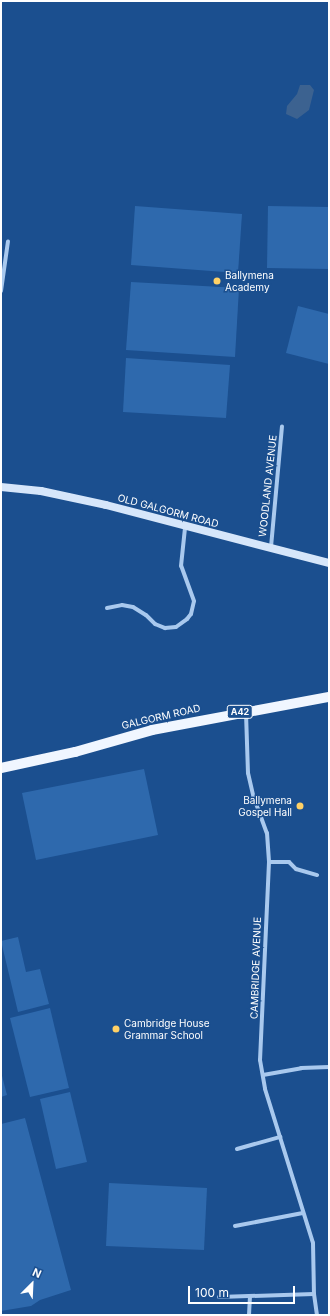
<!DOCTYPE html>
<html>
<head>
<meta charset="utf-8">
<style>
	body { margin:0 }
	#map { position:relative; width:330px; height:1316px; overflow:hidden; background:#1b4f8f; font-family:Inter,sans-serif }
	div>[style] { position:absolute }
	.green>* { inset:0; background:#2e69ad }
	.water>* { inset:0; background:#3c6290 }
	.street>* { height:4px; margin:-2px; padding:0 2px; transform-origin:2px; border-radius:2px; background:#a9c9ee }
	.secondary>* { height:8px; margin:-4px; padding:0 4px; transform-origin:4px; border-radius:4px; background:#d6e6fa }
	.primary>* { height:10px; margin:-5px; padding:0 5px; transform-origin:5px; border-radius:5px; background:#f0f6ff }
	.dots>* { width:11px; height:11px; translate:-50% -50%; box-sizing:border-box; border:2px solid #1b4f8f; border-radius:50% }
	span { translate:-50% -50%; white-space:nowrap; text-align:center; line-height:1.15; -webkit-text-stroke:3px #1b4f8f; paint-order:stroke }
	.shield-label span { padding:1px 3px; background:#1b4f8f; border:1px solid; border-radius:3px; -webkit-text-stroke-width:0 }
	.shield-label { font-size:9px; color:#fff; font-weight:700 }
	.poi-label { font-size:10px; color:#fff }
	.left { translate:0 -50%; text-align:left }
	.right { translate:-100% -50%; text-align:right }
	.street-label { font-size:10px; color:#fff }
	.frame { position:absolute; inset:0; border:2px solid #fff; pointer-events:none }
	.north { position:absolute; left:12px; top:1264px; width:40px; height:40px; -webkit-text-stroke:3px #1b4f8f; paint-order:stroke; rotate:24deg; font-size:11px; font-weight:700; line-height:16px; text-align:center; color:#fff }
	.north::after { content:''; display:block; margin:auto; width:14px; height:18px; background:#fff; clip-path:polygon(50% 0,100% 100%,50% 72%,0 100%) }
	.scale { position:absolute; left:188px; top:1286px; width:107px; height:18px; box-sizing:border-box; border:2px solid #fff; border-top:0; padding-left:5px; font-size:12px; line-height:14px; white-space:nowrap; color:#fff; -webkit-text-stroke:3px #1b4f8f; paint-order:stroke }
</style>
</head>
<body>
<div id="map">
	<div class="green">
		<i style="clip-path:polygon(135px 206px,242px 214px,238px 273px,131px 265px)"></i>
		<i style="clip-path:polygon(268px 206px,329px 207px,329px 269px,267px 268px)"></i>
		<i style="clip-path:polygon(131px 282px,239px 288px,235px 357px,126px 350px)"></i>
		<i style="clip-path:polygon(298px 306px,329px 314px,329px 364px,286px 353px)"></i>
		<i style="clip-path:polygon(126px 358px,230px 365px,226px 418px,123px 412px)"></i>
		<i style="clip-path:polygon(144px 769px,158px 835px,36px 860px,22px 793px)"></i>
		<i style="clip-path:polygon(18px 937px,26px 972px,40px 969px,49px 1004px,18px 1012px,1px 941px)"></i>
		<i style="clip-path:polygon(50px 1008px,69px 1088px,30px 1097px,10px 1018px)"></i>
		<i style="clip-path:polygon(1px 1072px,7px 1095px,1px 1097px)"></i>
		<i style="clip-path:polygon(70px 1092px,87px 1162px,56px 1169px,40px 1099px)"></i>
		<i style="clip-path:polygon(25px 1118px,71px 1290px,40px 1300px,31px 1306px,1px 1311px,1px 1124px)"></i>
		<i style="clip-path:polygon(109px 1183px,207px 1188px,204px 1250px,106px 1246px)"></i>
	</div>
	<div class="water">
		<i style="clip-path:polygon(300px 85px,310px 85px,314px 90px,309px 110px,297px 119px,286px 114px,287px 106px,297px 94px)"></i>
	</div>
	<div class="street">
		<i style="left:1px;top:291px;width:50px;rotate:-82deg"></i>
		<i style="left:271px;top:547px;width:121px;rotate:-84.8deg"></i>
		<i style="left:107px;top:608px;width:15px;rotate:-11deg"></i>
		<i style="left:122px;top:605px;width:11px;rotate:10deg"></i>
		<i style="left:133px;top:607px;width:15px;rotate:32deg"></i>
		<i style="left:146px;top:615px;width:13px;rotate:45deg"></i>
		<i style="left:155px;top:624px;width:11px;rotate:22deg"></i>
		<i style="left:165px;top:628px;width:11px;rotate:-5deg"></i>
		<i style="left:176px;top:627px;width:14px;rotate:-36deg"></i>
		<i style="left:187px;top:619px;width:6px;rotate:-51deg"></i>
		<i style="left:191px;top:614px;width:13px;rotate:-77deg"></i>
		<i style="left:194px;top:601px;width:37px;rotate:-110deg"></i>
		<i style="left:181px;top:566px;width:39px;rotate:-84deg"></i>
		<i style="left:246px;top:713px;width:60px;rotate:88.1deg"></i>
		<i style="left:248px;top:773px;width:26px;rotate:77deg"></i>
		<i style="left:254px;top:798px;width:37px;rotate:70deg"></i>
		<i style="left:267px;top:833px;width:29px;rotate:86deg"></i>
		<i style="left:269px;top:862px;width:198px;rotate:92.6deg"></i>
		<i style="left:260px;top:1060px;width:29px;rotate:80deg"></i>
		<i style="left:265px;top:1089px;width:161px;rotate:72.7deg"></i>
		<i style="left:313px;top:1243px;width:51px;rotate:88.9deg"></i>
		<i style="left:314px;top:1294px;width:21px;rotate:82deg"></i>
		<i style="left:269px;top:862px;width:20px"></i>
		<i style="left:289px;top:862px;width:10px;rotate:45deg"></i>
		<i style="left:296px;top:869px;width:22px;rotate:16deg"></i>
		<i style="left:263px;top:1075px;width:39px;rotate:-10deg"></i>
		<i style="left:301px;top:1068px;width:28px;rotate:-2deg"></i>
		<i style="left:237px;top:1149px;width:45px;rotate:-15.6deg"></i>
		<i style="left:235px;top:1226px;width:69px;rotate:-10.8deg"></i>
		<i style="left:219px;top:1297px;width:95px;rotate:-1.8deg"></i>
		<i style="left:249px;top:1315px;width:19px;rotate:-87deg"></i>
	</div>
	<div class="secondary">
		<i style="left:1px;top:487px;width:40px;rotate:5.7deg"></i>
		<i style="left:41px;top:491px;width:66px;rotate:12.2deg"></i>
		<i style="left:106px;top:505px;width:230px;rotate:14.6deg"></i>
	</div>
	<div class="primary">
		<i style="left:1px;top:768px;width:76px;rotate:-12.2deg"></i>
		<i style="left:75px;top:752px;width:80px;rotate:-15.9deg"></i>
		<i style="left:152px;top:730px;width:180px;rotate:-10.6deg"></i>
	</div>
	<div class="dots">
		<i style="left:217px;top:281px;background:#ffd166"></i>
		<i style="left:300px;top:806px;background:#ffd166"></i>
		<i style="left:116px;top:1029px;background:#ffd166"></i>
	</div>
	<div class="shield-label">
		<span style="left:240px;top:712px">A42</span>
	</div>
	<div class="poi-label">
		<span class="left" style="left:225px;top:281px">Ballymena<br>Academy</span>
		<span class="right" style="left:292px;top:806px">Ballymena<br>Gospel Hall</span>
		<span class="left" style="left:124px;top:1029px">Cambridge House<br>Grammar School</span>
	</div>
	<div class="street-label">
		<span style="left:268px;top:486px;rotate:-84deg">WOODLAND AVENUE</span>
		<span style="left:168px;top:511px;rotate:15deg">OLD GALGORM ROAD</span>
		<span style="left:161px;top:717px;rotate:-13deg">GALGORM ROAD</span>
		<span style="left:256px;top:968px;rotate:-88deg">CAMBRIDGE AVENUE</span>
	</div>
	<div class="frame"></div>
	<div class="north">N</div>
	<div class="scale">100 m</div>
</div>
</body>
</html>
